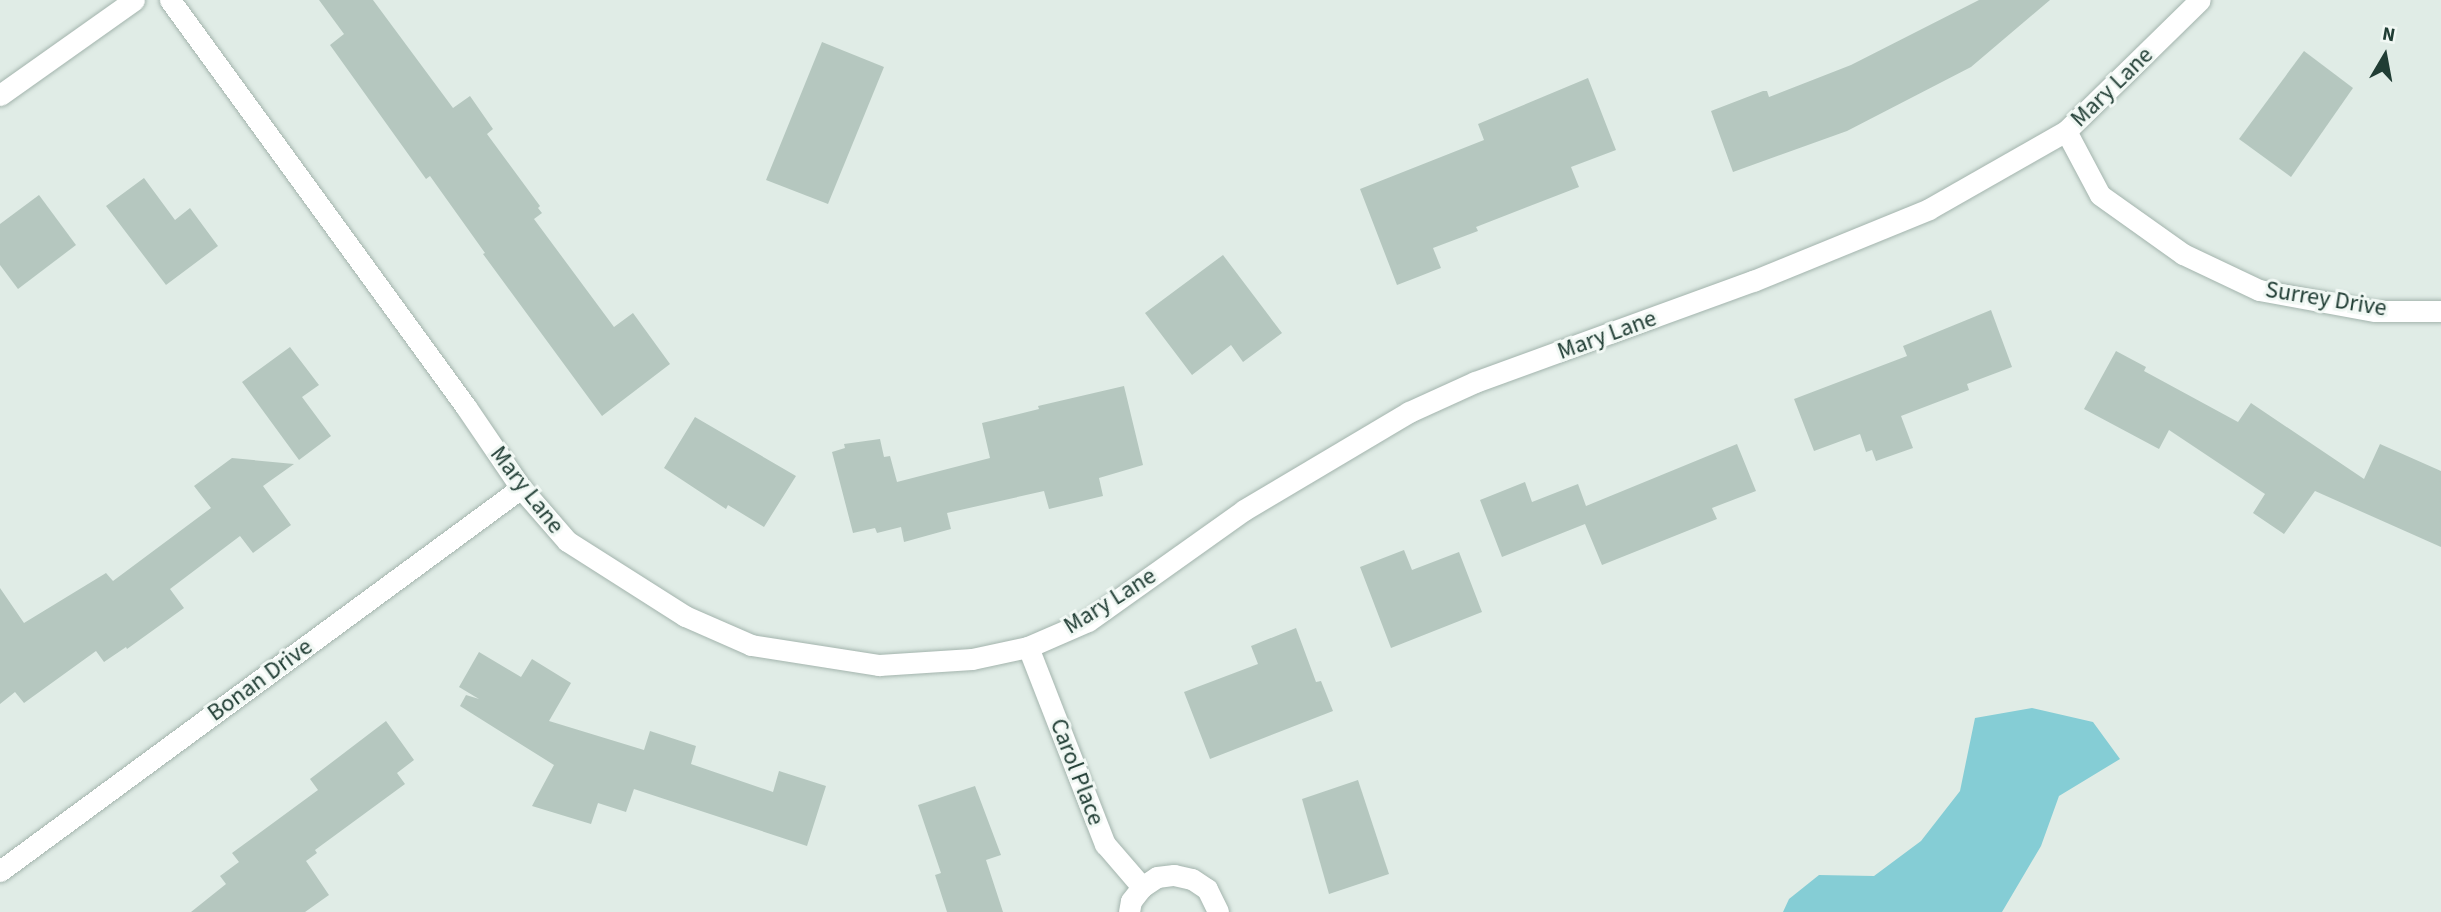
<!DOCTYPE html>
<html>
<head>
<meta charset="utf-8">
<style>
	body { margin:0 }
	#map { position:relative; width:2441px; height:912px; overflow:hidden; background:#e0ece6; font-family:"Source Sans 3",sans-serif }
	div>[style] { position:absolute }
	.water>* { inset:0; background:#85cdd5 }
	.building>* { inset:0; background:#b5c7bf }
	.roads { filter:drop-shadow(0 0 2px #a3b4ad) drop-shadow(0 0 2px #a3b4ad) }
	.minor>* { height:21px; margin:-10.5px; padding:0 10.5px; transform-origin:10.5px; border-radius:10.5px; background:#fff }
	span { translate:-50% -50%; white-space:nowrap; text-align:center; line-height:1.15; -webkit-text-stroke:6px #f1f8f4; paint-order:stroke }
	.street-label { font-size:24px; color:#203d34 }
	.north { position:absolute; left:2350px; top:21px; width:70px; height:70px; -webkit-text-stroke:5px #f1f8f4; paint-order:stroke; rotate:10deg; font-size:19px; font-weight:700; line-height:28px; text-align:center; color:#203d34 }
	.north::after { content:''; display:block; margin:auto; width:24px; height:32px; background:#203d34; clip-path:polygon(50% 0,100% 100%,50% 72%,0 100%) }
</style>
</head>
<body>
<div id="map">
	<div class="water">
		<i style="clip-path:polygon(2032px 708px,2093px 722px,2120px 759px,2059px 796px,2041px 846px,2002px 912px,1783px 912px,1789px 899px,1819px 875px,1874px 876px,1921px 841px,1960px 791px,1975px 718px)"></i>
	</div>
	<div class="building">
		<i style="clip-path:polygon(319px 0,373px 0,453px 108px,470px 96px,493px 129px,487px 134px,540px 206px,538px 208px,542px 213px,534px 219px,614px 327px,633px 313px,670px 364px,602px 416px,483px 254px,485px 253px,430px 176px,426px 179px,330px 45px,344px 34px)"></i>
		<i style="clip-path:polygon(1979px 0,2050px 0,1971px 67px,1847px 131px,1733px 172px,1711px 111px,1763px 91px,1767px 91px,1769px 97px,1851px 65px)"></i>
		<i style="clip-path:polygon(822px 42px,884px 67px,828px 204px,766px 180px)"></i>
		<i style="clip-path:polygon(2304px 51px,2353px 88px,2291px 177px,2239px 139px)"></i>
		<i style="clip-path:polygon(1588px 78px,1616px 150px,1571px 167px,1579px 187px,1476px 227px,1478px 231px,1433px 248px,1441px 268px,1397px 285px,1360px 189px,1484px 140px,1478px 124px)"></i>
		<i style="clip-path:polygon(144px 178px,175px 220px,190px 208px,218px 246px,166px 285px,106px 206px)"></i>
		<i style="clip-path:polygon(39px 195px,76px 245px,18px 289px,0 265px,0 224px)"></i>
		<i style="clip-path:polygon(1223px 255px,1282px 333px,1243px 362px,1231px 345px,1192px 375px,1145px 313px)"></i>
		<i style="clip-path:polygon(1991px 310px,2012px 367px,1967px 384px,1969px 390px,1901px 416px,1913px 448px,1876px 461px,1872px 450px,1866px 452px,1860px 434px,1814px 451px,1794px 399px,1907px 356px,1903px 346px)"></i>
		<i style="clip-path:polygon(290px 347px,319px 385px,302px 397px,331px 436px,299px 460px,242px 382px)"></i>
		<i style="clip-path:polygon(2116px 351px,2146px 367px,2144px 371px,2238px 422px,2251px 403px,2364px 479px,2380px 444px,2441px 471px,2441px 547px,2315px 491px,2284px 534px,2253px 513px,2265px 494px,2169px 430px,2159px 449px,2084px 409px)"></i>
		<i style="clip-path:polygon(1124px 386px,1143px 465px,1099px 478px,1103px 496px,1049px 509px,1044px 491px,947px 513px,951px 529px,904px 542px,901px 527px,877px 533px,875px 528px,853px 533px,832px 452px,845px 448px,844px 444px,880px 439px,884px 457px,890px 456px,897px 482px,990px 458px,982px 423px,1039px 409px,1038px 406px)"></i>
		<i style="clip-path:polygon(695px 417px,796px 476px,764px 527px,728px 505px,726px 509px,664px 468px)"></i>
		<i style="clip-path:polygon(1737px 444px,1756px 491px,1712px 508px,1717px 519px,1602px 565px,1585px 524px,1502px 557px,1480px 500px,1525px 482px,1532px 502px,1578px 484px,1586px 506px)"></i>
		<i style="clip-path:polygon(232px 458px,294px 464px,263px 486px,291px 525px,253px 553px,240px 536px,170px 589px,184px 608px,127px 649px,126px 647px,104px 662px,96px 651px,24px 703px,15px 692px,0 704px,0 588px,24px 623px,106px 573px,113px 581px,211px 508px,194px 486px)"></i>
		<i style="clip-path:polygon(1404px 550px,1412px 570px,1459px 552px,1482px 612px,1391px 648px,1360px 567px)"></i>
		<i style="clip-path:polygon(1296px 628px,1316px 682px,1321px 681px,1333px 711px,1210px 759px,1184px 692px,1258px 664px,1251px 646px)"></i>
		<i style="clip-path:polygon(479px 652px,521px 677px,532px 659px,571px 683px,549px 721px,644px 750px,650px 731px,696px 746px,691px 764px,773px 792px,779px 771px,826px 786px,807px 846px,634px 789px,626px 812px,598px 803px,591px 824px,532px 806px,554px 765px,460px 706px,466px 695px,479px 699px,459px 687px)"></i>
		<i style="clip-path:polygon(386px 721px,414px 760px,397px 773px,405px 784px,315px 850px,317px 853px,306px 861px,329px 895px,305px 912px,191px 912px,226px 884px,220px 876px,239px 862px,232px 853px,318px 790px,310px 779px)"></i>
		<i style="clip-path:polygon(1358px 780px,1389px 874px,1329px 894px,1302px 799px)"></i>
		<i style="clip-path:polygon(975px 786px,1001px 855px,986px 860px,1003px 912px,947px 912px,935px 875px,941px 873px,918px 805px)"></i>
	</div>
	<div class="roads">
		<div class="minor">
			<i style="left:170px;top:0;width:503px;rotate:53.97deg"></i>
			<i style="left:466px;top:407px;width:98px;rotate:55.8deg"></i>
			<i style="left:521px;top:488px;width:70px;rotate:49deg"></i>
			<i style="left:567px;top:541px;width:140px;rotate:32.4deg"></i>
			<i style="left:685px;top:616px;width:72px;rotate:23.7deg"></i>
			<i style="left:751px;top:645px;width:130px;rotate:8.9deg"></i>
			<i style="left:879px;top:665px;width:93px;rotate:-3.7deg"></i>
			<i style="left:972px;top:659px;width:57px;rotate:-12.1deg"></i>
			<i style="left:1028px;top:647px;width:65px;rotate:-23.4deg"></i>
			<i style="left:1088px;top:621px;width:191px;rotate:-35.4deg"></i>
			<i style="left:1244px;top:510px;width:192px;rotate:-30.7deg"></i>
			<i style="left:1409px;top:412px;width:72px;rotate:-24.4deg"></i>
			<i style="left:1475px;top:382px;width:296px;rotate:-20deg"></i>
			<i style="left:1753px;top:281px;width:190px;rotate:-22.2deg"></i>
			<i style="left:1929px;top:209px;width:158px;rotate:-29.7deg"></i>
			<i style="left:2066px;top:131px;width:187px;rotate:-44.4deg"></i>
			<i style="left:0;top:95px;width:164px;rotate:-35.3deg"></i>
			<i style="left:2066px;top:131px;width:72px;rotate:62deg"></i>
			<i style="left:2100px;top:195px;width:102px;rotate:35.4deg"></i>
			<i style="left:2183px;top:254px;width:84px;rotate:25.3deg"></i>
			<i style="left:2259px;top:290px;width:118px;rotate:10.3deg"></i>
			<i style="left:2375px;top:311px;width:66px"></i>
			<i style="left:1028px;top:647px;width:212px;rotate:68.7deg"></i>
			<i style="left:1105px;top:844px;width:57px;rotate:49.3deg"></i>
			<i style="left:0;top:871px;width:647px;rotate:-36.32deg"></i>
			<i style="left:1129px;top:912px;width:11px;rotate:-80deg"></i>
			<i style="left:1131px;top:901px;width:18px;rotate:-52deg"></i>
			<i style="left:1142px;top:887px;width:18px;rotate:-34deg"></i>
			<i style="left:1157px;top:877px;width:17px;rotate:-7deg"></i>
			<i style="left:1174px;top:875px;width:18px;rotate:13deg"></i>
			<i style="left:1192px;top:879px;width:18px;rotate:34deg"></i>
			<i style="left:1207px;top:889px;width:25px;rotate:64deg"></i>
		</div>
	</div>
	<div class="street-label">
		<span style="left:2112px;top:87px;rotate:-44deg">Mary Lane</span>
		<span style="left:2326px;top:299px;rotate:9deg">Surrey Drive</span>
		<span style="left:1607px;top:335px;rotate:-20deg">Mary Lane</span>
		<span style="left:527px;top:490px;rotate:52deg">Mary Lane</span>
		<span style="left:1110px;top:601px;rotate:-32deg">Mary Lane</span>
		<span style="left:260px;top:680px;rotate:-36deg">Bonan Drive</span>
		<span style="left:1077px;top:772px;rotate:69deg">Carol Place</span>
	</div>
	<div class="north">N</div>
</div>
</body>
</html>
